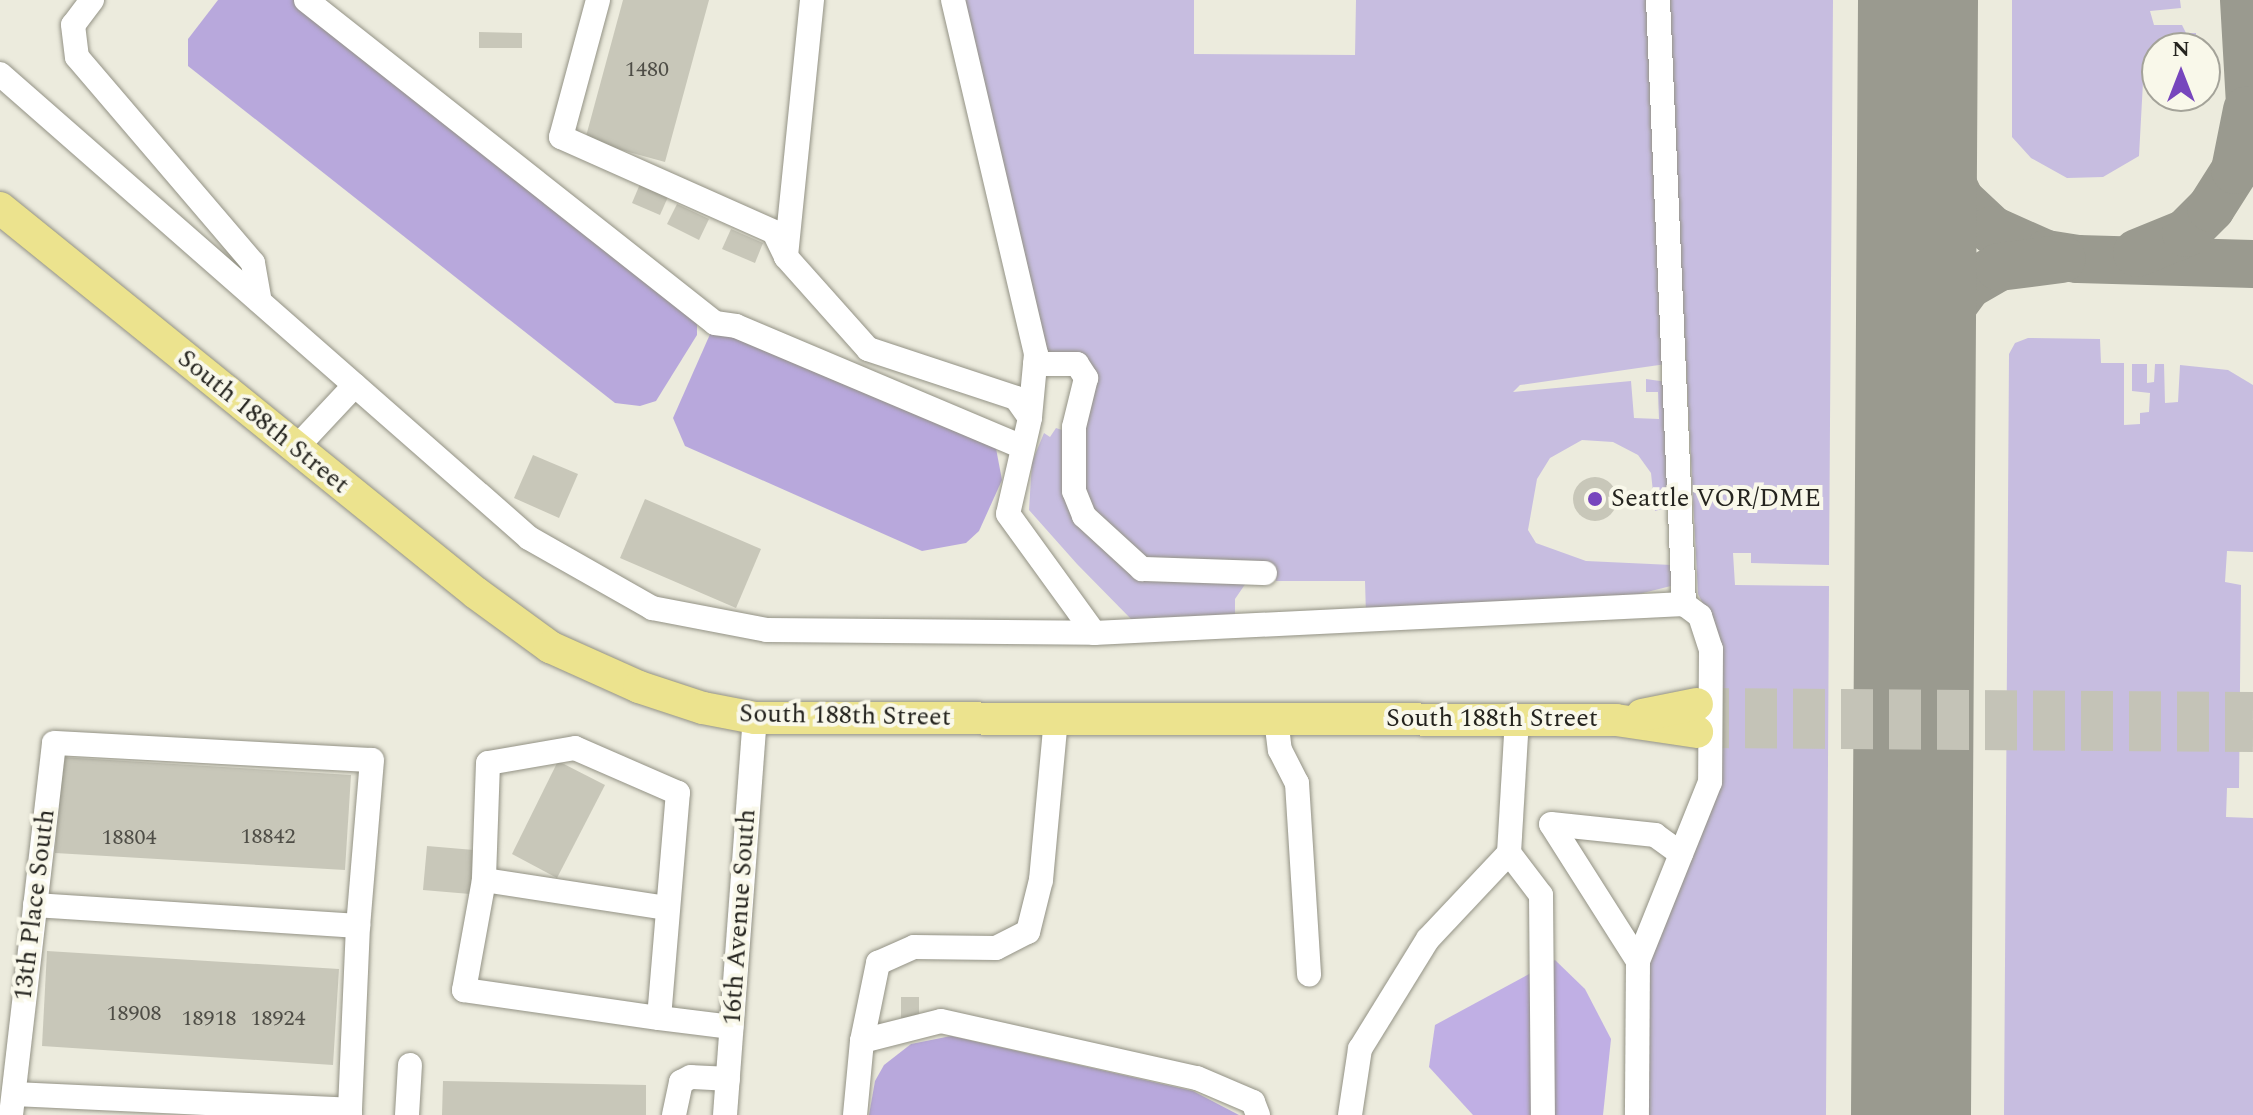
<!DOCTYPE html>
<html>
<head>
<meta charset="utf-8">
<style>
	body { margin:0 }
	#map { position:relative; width:2253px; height:1115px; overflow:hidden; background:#ecebdd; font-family:Spectral,serif }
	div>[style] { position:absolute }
	.green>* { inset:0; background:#c7bde0 }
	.forest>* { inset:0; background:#c0afe4 }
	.water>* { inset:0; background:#b8a8dc }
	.taxiway>* { height:48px; margin:-24px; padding:0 24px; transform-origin:24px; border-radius:24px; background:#9a9a8f }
	.runway>* { height:120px; margin:-60px; padding:0 60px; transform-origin:60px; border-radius:60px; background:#9a9a8f }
	.building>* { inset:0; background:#c8c7b9 }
	.round { border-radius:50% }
	.major-tunnel>* { height:32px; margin-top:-16px; transform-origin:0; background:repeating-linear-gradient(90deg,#c4c3b7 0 32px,transparent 0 48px) }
	.roads { filter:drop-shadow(0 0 2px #939285) drop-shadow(0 0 2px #939285) }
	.minor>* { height:24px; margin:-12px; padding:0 12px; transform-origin:12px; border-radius:12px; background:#fff }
	.major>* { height:32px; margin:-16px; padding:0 16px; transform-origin:16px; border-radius:16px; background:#ece38e }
	.dots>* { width:22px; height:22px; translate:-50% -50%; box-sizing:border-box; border:4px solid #f9f8ea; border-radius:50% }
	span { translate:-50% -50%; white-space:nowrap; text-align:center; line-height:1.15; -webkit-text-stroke:8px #f9f8ea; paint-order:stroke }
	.number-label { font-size:22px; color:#4e4d46 }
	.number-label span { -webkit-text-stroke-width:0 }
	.street-label { font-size:26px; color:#25241f }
	.poi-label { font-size:26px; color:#25241f }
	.left { translate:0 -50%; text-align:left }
	.north { position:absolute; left:2141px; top:32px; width:80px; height:80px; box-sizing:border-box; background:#f9f8ea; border:2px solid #a4a399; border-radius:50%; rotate:0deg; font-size:22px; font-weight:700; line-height:32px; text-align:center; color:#25241f }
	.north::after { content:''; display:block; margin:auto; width:28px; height:36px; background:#7746bd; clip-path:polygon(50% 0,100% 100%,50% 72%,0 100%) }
</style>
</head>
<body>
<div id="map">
	<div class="green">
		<i style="clip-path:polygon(964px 0,1194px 0,1194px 54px,1355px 55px,1356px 0,1649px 0,1666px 364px,1520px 385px,1513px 392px,1631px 381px,1634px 418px,1659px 419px,1658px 392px,1646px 392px,1646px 379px,1667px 382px,1675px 505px,1655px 511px,1651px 473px,1638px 455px,1613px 442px,1582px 440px,1550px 458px,1537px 479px,1528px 530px,1536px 543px,1586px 561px,1672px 565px,1676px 580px,1671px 586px,1615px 600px,1366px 615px,1365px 581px,1276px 581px,1275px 568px,1153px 567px,1089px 512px,1079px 466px,1092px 375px,1049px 358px)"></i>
		<i style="clip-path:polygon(1667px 0,1833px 0,1829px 565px,1751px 563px,1751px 553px,1733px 553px,1735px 585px,1829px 586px,1826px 1115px,1647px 1115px,1648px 960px,1711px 809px,1712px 622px,1698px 594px)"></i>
		<i style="clip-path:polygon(2012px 0,2180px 0,2181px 8px,2150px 11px,2154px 25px,2182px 25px,2186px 33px,2196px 33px,2196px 48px,2157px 48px,2157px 81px,2143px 82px,2139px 156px,2103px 177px,2067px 178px,2031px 158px,2012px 137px)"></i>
		<i style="clip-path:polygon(2028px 338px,2100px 339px,2101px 363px,2124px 363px,2124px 425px,2140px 424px,2140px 413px,2149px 412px,2150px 393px,2132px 391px,2132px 364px,2147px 364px,2147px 383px,2154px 382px,2155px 364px,2164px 364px,2165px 403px,2178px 402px,2180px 365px,2228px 370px,2253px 385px,2253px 778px,2253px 552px,2227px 551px,2225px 582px,2241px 585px,2239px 788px,2227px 788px,2226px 817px,2253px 818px,2253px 1115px,2004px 1115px,2009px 354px,2015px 343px)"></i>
		<i style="clip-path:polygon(1056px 428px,1062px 430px,1067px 464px,1112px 552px,1248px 580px,1235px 599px,1235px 623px,1132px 620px,1077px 564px,1029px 510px,1032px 462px,1044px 433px,1050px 437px)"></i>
	</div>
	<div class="forest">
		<i style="clip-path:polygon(1555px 960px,1585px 989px,1611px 1039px,1603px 1115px,1473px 1115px,1429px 1067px,1435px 1025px)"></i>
	</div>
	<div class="water">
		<i style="clip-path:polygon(218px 0,297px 0,697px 318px,697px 335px,656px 401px,640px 406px,615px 403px,188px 66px,188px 39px)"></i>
		<i style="clip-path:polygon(735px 331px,994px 438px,1002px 480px,979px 531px,966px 543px,922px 551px,685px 446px,673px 418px,711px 332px)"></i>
		<i style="clip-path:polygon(951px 1036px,1193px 1091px,1239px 1115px,869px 1115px,875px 1081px,884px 1065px,911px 1044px)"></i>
	</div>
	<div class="taxiway">
		<i style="left:2244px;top:0;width:139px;rotate:86.7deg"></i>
		<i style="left:1917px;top:108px;width:102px;rotate:64.9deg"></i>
		<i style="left:1960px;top:200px;width:44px;rotate:43.2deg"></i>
		<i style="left:1992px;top:230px;width:59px;rotate:24deg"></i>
		<i style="left:2046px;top:254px;width:32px;rotate:9deg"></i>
		<i style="left:2078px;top:259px;width:175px;rotate:1.6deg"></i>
		<i style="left:2137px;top:253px;width:53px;rotate:-22.2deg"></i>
		<i style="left:2186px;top:233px;width:35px;rotate:-45deg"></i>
		<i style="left:2211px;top:208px;width:45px;rotate:-57.7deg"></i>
		<i style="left:2235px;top:170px;width:61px;rotate:-78.7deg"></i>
		<i style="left:1916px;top:375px;width:39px;rotate:-71deg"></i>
		<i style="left:1929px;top:338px;width:66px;rotate:-53.7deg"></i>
		<i style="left:1968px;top:285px;width:36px;rotate:-30deg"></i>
		<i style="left:1999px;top:267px;width:63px;rotate:-7.4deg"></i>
	</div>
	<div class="runway">
		<i style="left:1911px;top:1115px;width:1115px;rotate:-89.64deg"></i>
	</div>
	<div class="building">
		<i style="clip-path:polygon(623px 0,709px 0,665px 162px,585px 140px)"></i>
		<i style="clip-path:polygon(479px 32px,522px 33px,522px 48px,479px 48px)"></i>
		<i style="clip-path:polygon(640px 184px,668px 197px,660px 215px,632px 203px)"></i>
		<i style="clip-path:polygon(677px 204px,709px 219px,699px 240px,667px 224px)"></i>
		<i style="clip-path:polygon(731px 229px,763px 243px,755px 263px,722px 249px)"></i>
		<i style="clip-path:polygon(533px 455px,578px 474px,559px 518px,514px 498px)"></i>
		<i class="round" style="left:1573px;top:477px;width:44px;height:44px"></i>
		<i style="clip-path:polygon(645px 499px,761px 549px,736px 608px,620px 558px)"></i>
		<i style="clip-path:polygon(61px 757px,351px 775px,345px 870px,55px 853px)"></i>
		<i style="clip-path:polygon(558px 761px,605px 785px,557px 878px,512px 854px)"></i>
		<i style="clip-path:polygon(427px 846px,474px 850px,470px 894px,423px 890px)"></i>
		<i style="clip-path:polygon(47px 951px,339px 969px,333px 1065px,42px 1046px)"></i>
		<i style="clip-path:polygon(901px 997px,919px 997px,919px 1018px,901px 1018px)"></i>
		<i style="clip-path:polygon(443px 1081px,646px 1085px,646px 1115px,442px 1115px)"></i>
	</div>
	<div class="major-tunnel">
		<i style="left:1697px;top:704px;width:556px;rotate:0.41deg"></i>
		<i style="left:1697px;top:732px;width:556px;rotate:0.41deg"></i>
	</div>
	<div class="roads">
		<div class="minor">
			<i style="left:92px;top:0;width:31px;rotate:127deg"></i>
			<i style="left:73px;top:25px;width:32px;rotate:83deg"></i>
			<i style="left:77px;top:57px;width:271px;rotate:49.5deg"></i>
			<i style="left:253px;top:263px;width:39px;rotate:80deg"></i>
			<i style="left:306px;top:0;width:521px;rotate:38.3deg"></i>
			<i style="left:715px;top:323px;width:21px;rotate:8deg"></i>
			<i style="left:736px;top:326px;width:311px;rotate:22.9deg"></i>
			<i style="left:598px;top:0;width:142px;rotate:105.1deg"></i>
			<i style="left:561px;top:137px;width:233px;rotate:24deg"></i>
			<i style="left:774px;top:232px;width:28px;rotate:64deg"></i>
			<i style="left:812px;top:0;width:258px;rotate:95.8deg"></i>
			<i style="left:786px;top:257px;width:123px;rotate:48.3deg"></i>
			<i style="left:868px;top:349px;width:156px;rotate:18.3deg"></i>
			<i style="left:1016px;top:398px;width:24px;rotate:55deg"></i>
			<i style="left:1030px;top:418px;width:98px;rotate:102.9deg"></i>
			<i style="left:1008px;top:514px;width:147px;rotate:54.1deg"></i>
			<i style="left:953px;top:0;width:364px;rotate:76.8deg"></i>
			<i style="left:1036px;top:354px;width:64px;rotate:95.4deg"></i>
			<i style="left:1658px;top:0;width:605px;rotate:87.54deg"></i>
			<i style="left:0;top:74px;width:704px;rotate:41.25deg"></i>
			<i style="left:529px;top:538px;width:142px;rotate:29.6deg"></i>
			<i style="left:652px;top:608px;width:117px;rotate:10.8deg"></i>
			<i style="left:767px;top:630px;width:327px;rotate:0.5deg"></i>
			<i style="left:1094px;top:633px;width:591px;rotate:-2.81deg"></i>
			<i style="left:1684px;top:604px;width:20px;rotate:37deg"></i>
			<i style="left:1700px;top:616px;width:35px;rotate:72deg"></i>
			<i style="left:1711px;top:649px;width:133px;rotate:90.4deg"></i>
			<i style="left:1710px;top:782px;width:193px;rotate:111.9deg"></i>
			<i style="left:1638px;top:961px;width:154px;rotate:90.4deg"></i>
			<i style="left:1035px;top:364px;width:42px"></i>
			<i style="left:1077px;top:364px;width:17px;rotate:57deg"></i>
			<i style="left:1086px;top:378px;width:50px;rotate:103.8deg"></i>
			<i style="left:1074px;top:427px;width:64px;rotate:90deg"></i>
			<i style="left:1074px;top:491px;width:27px;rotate:68deg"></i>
			<i style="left:1084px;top:516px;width:79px;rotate:42.4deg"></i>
			<i style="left:1142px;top:569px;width:123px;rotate:1.9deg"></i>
			<i style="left:296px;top:448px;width:86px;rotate:-46.9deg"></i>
			<i style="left:1276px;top:719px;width:31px;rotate:83deg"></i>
			<i style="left:1280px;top:750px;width:37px;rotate:63deg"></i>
			<i style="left:1297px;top:783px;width:192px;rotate:86.4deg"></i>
			<i style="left:1509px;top:853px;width:53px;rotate:52.7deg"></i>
			<i style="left:1541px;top:895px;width:220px;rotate:89.5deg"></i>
			<i style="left:484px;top:880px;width:185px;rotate:8.7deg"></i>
			<i style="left:35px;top:905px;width:324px;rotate:3.7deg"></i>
			<i style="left:358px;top:926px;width:184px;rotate:92.5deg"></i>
			<i style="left:1638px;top:961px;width:162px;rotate:-122.4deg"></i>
			<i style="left:1551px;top:824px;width:105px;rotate:6deg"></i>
			<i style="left:1655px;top:835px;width:32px;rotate:36deg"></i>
			<i style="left:659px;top:1018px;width:226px;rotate:-85.2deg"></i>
			<i style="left:678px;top:793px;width:112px;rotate:-156.4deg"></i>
			<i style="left:575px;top:748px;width:88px;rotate:170.2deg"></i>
			<i style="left:488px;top:763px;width:117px;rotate:92deg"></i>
			<i style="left:484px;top:880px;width:112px;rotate:100.3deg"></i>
			<i style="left:464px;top:990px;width:197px;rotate:8.2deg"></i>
			<i style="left:659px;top:1018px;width:73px;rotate:7.1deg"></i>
			<i style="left:862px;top:1041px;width:81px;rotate:-14.2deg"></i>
			<i style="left:941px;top:1021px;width:262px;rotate:12.6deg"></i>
			<i style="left:1197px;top:1078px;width:61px;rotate:23.2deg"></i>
			<i style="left:1253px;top:1102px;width:14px;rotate:69deg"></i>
			<i style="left:14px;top:1094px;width:336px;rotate:2.7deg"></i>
			<i style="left:350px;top:1110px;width:5px;rotate:90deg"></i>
			<i style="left:11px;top:1115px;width:374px;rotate:-83.4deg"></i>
			<i style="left:54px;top:743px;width:318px;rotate:3.1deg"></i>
			<i style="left:372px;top:760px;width:167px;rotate:94.8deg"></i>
			<i style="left:407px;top:1115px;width:50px;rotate:-86.6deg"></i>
			<i style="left:674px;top:1115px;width:34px;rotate:-78deg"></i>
			<i style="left:681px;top:1082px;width:11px;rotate:-27deg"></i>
			<i style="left:691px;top:1077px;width:37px;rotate:3deg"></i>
			<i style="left:725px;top:1115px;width:398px;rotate:-85.7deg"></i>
			<i style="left:855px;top:1115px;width:74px;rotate:-84.6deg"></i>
			<i style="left:862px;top:1041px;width:80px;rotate:-78.4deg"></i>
			<i style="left:878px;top:963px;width:39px;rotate:-24deg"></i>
			<i style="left:914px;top:947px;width:82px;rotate:0.7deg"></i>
			<i style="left:996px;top:948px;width:36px;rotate:-27deg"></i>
			<i style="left:1028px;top:932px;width:54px;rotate:-76deg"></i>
			<i style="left:1041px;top:880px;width:162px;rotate:-84.7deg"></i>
			<i style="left:1350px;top:1115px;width:67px;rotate:-81.4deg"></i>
			<i style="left:1360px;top:1049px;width:129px;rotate:-58.3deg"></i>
			<i style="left:1428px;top:939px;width:118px;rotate:-46.7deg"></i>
			<i style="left:1509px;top:853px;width:134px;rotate:-86.6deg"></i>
		</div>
		<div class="major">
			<i style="left:0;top:208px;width:612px;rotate:38.97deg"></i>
			<i style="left:476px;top:593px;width:92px;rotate:36.1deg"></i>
			<i style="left:550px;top:647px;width:98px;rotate:24.2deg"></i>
			<i style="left:639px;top:687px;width:67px;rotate:18.2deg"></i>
			<i style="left:703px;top:708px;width:53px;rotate:10.9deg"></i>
			<i style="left:755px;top:718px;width:861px;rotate:0.13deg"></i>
			<i style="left:1616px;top:720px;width:82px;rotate:8.4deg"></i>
			<i style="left:1642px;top:715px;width:56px;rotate:-11.3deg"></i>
		</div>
	</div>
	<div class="dots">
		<i style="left:1595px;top:499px;background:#7746bd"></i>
	</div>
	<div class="number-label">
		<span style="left:647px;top:70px">1480</span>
		<span style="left:268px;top:837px">18842</span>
		<span style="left:129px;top:838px">18804</span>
		<span style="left:134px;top:1014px">18908</span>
		<span style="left:209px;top:1019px">18918</span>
		<span style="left:278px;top:1019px">18924</span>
	</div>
	<div class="street-label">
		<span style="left:263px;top:422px;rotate:39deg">South 188th Street</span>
		<span style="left:845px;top:716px;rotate:1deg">South 188th Street</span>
		<span style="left:1492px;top:719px">South 188th Street</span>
		<span style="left:35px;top:905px;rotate:-83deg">13th Place South</span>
		<span style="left:740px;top:917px;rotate:-86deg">16th Avenue South</span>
	</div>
	<div class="poi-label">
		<span class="left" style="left:1611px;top:499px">Seattle VOR/DME</span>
	</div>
	<div class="north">N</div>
</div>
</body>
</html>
